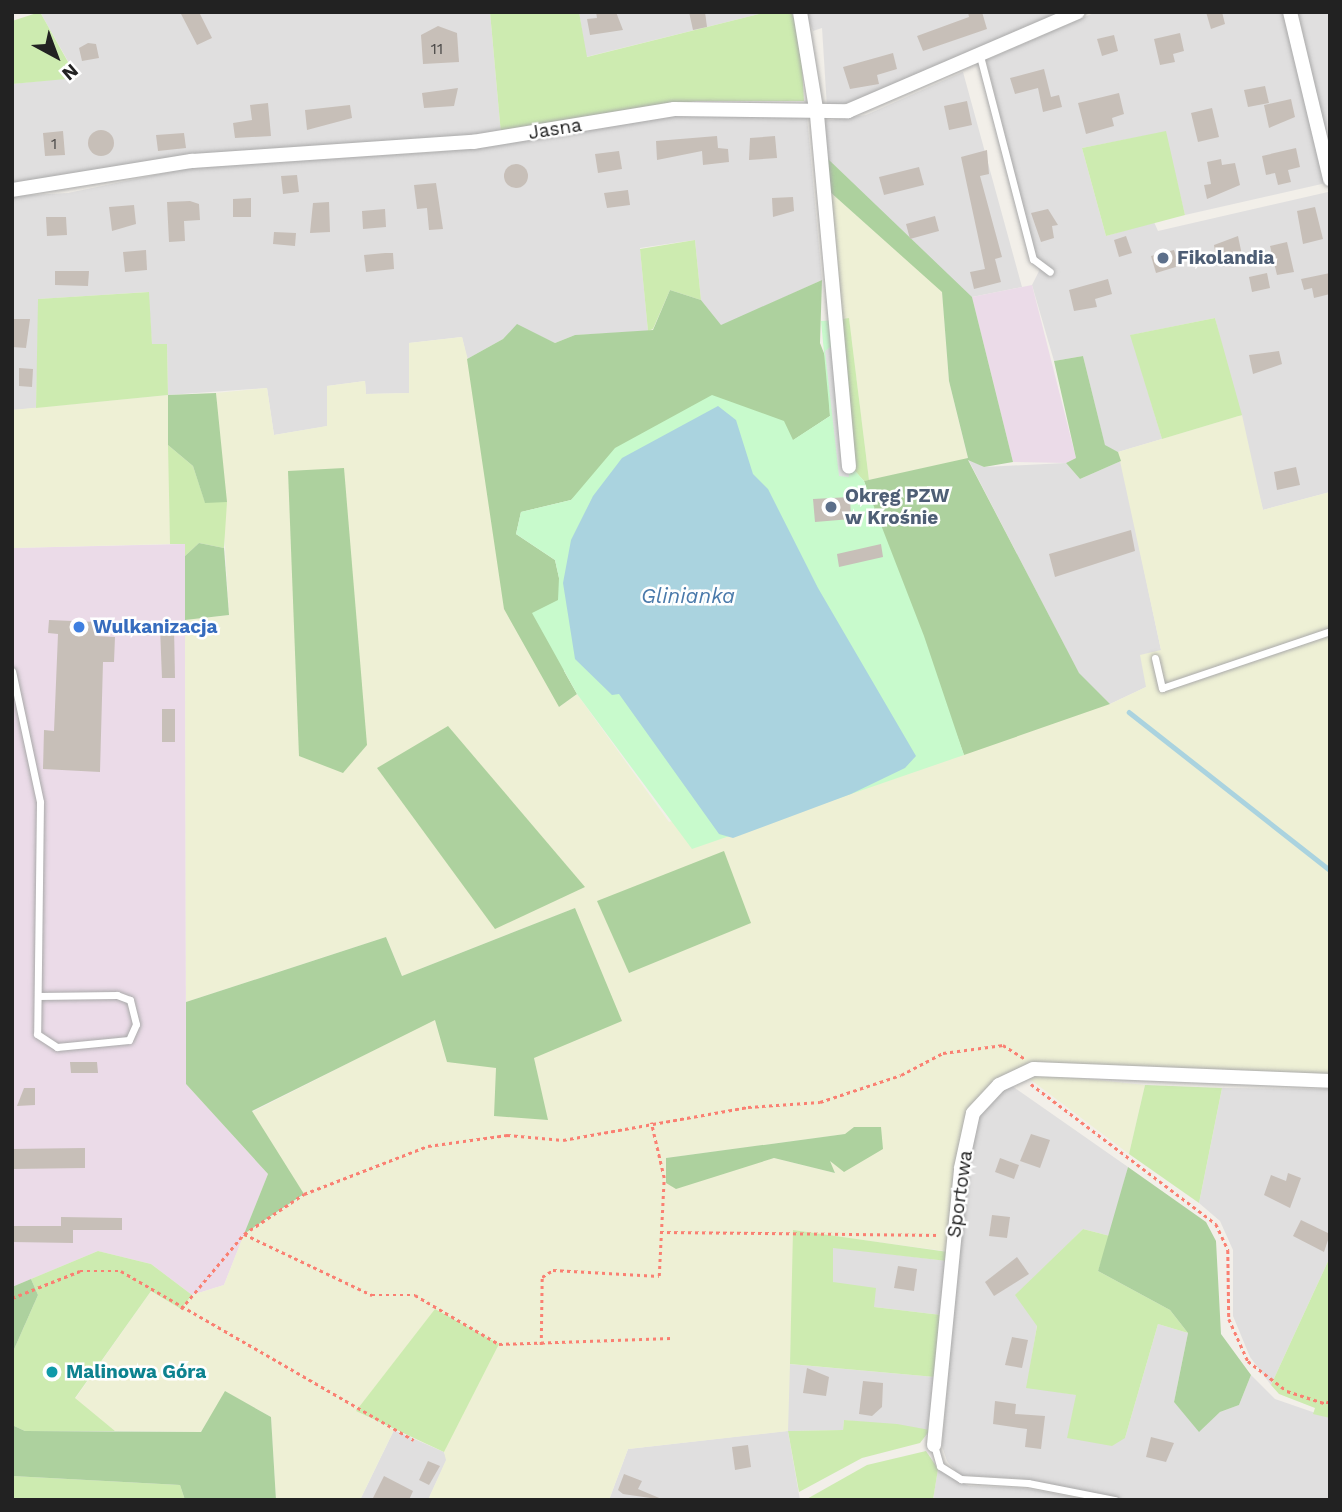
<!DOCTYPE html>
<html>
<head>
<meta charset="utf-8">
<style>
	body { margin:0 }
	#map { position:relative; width:1342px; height:1512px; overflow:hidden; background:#f2efe9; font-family:"Work Sans",sans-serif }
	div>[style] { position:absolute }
	.residential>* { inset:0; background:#e0dfdf }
	.industrial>* { inset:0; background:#ebdbe8 }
	.farmland>* { inset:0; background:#eef0d5 }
	.grass>* { inset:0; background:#cdebb0 }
	.forest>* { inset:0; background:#add19e }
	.park>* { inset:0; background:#c8facc }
	.parking>* { inset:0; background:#e2e2e2 }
	.water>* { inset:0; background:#aad3df }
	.stream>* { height:4.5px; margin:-2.25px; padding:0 2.25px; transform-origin:2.25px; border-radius:2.25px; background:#aad3df }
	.building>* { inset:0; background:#c7bfb8 }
	.round { border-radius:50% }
	.path>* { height:2.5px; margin-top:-1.25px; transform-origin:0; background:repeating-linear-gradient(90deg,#fa8072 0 3.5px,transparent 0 7px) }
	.roads { filter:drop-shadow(0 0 2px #a9a9a9) drop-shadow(0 0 2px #a9a9a9) }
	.service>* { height:7px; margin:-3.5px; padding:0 3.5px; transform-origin:3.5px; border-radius:3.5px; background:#fff }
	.minor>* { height:14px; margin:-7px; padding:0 7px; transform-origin:7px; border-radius:7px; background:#fff }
	.dots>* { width:19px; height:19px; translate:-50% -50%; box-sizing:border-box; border:4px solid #fff; border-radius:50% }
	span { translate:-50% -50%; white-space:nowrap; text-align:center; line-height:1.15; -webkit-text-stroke:5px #fff; paint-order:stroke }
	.number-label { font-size:16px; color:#4b4948 }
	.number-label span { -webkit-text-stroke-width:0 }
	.street-label { font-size:19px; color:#222 }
	.service-label { font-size:19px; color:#4e5e75; font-weight:700 }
	.left { translate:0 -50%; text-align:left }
	.shop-label { font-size:19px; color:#366cbe; font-weight:700 }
	.culture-label { font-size:19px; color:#0d838f; font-weight:700 }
	.water-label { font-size:21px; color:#4a7aab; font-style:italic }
	.frame { position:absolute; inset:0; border:14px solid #222; pointer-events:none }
	.north { position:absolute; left:21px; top:21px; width:70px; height:70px; -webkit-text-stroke:5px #fff; paint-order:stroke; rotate:139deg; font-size:19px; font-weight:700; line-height:28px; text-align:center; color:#222 }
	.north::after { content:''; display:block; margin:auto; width:24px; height:32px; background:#222; clip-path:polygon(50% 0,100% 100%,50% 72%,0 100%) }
</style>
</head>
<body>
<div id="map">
	<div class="residential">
		<i style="clip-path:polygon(40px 12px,490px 12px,501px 134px,12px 184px,12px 84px,77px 77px)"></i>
		<i style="clip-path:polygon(579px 12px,767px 12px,586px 57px)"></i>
		<i style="clip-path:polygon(805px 12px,1062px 12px,874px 96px,827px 108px,822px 28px,813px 31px)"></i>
		<i style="clip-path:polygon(1096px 12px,1286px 12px,1326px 183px,1185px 215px,1165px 132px,1082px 148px,1106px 236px,1154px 222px,1158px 231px,1328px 192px,1330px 492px,1263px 510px,1215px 318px,1131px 335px,1162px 439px,1118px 452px,1105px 446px,1083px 356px,1054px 361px,1032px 285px,1039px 271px,986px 60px)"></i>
		<i style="clip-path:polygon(1298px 12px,1330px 12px,1327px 144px)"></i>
		<i style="clip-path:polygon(963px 72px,1022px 287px,967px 298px,828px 159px,823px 121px,866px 115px)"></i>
		<i style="clip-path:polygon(683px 113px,807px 117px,822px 280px,721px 326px,701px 300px,695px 240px,640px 248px,648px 331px,575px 335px,555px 343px,517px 325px,503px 339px,467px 359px,462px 337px,409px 343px,410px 393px,366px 394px,365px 381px,327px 386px,328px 426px,274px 435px,267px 388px,168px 395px,167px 344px,152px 345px,148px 292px,39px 299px,36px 408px,12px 410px,12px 196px,68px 193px,198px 166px,437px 152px)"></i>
		<i style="clip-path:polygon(968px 459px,984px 467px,1066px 463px,1080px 479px,1121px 461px,1161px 650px,1146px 687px,1110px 704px,1079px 674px)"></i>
		<i style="clip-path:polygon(1004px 1086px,1012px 1086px,1128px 1167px,1110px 1236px,1083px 1229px,1016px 1295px,1037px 1325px,1027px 1387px,1077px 1395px,1125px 1438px,1158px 1324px,1188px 1333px,1174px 1402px,1199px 1431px,1220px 1412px,1239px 1405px,1251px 1375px,1275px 1399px,1330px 1418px,1330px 1500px,1127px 1500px,1022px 1479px,959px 1475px,947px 1461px,942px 1446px,965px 1178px,977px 1118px)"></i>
		<i style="clip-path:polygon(1222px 1088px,1330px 1089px,1330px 1257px,1271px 1385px,1250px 1357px,1233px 1316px,1233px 1250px,1220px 1221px,1199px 1203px)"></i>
		<i style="clip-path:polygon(833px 1247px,947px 1261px,941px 1315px,874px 1307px,833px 1282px)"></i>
		<i style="clip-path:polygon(789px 1364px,935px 1377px,930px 1430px,844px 1420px,843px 1430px,788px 1431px,800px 1500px,609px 1500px,628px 1449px,787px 1431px)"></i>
		<i style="clip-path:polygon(394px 1430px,444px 1452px,447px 1459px,428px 1500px,360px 1500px)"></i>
		<i style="clip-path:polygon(938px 1469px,969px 1486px,1024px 1488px,1088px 1500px,933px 1500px)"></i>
	</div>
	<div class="industrial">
		<i style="clip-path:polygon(1032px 285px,1076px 458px,1066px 463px,1013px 462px,972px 297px)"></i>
		<i style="clip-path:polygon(185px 544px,186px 1084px,268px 1174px,224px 1285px,192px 1295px,151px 1264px,98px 1251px,12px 1287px,12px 548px)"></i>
	</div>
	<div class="farmland">
		<i style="clip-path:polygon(829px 191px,942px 291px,949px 381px,968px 459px,869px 480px,849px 319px,837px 320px)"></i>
		<i style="clip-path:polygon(evenodd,462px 337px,559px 707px,577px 694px,669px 822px,1110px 704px,1146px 687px,1140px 655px,1161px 650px,1118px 452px,1242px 415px,1263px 510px,1330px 492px,1330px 1081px,1034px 1070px,999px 1085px,973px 1113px,952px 1252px,794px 1231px,788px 1431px,628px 1449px,609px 1500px,428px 1500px,446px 1460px,444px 1452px,356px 1411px,394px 1430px,360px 1500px,276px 1500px,271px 1417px,226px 1392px,201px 1432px,115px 1431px,75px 1399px,151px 1291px,181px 1309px,192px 1295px,224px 1285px,244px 1234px,304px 1195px,252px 1112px,435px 1019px,496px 1068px,547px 1120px,534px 1058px,575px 908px,402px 976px,386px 937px,186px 1002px,185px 620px,229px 615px,216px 393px,267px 388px,274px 435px,327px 426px,327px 386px,365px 381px,366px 394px,409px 393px,409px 343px,462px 337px,854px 1127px,881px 1127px,873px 1153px,837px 1164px,829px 1160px,835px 1173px,774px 1158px,666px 1182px,666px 1158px,846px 1134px,854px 1127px)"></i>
		<i style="clip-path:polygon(168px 395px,170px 544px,12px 548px,12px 410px)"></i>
		<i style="clip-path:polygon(1039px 1074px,1145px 1085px,1129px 1154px,1027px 1077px)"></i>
	</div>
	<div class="grass">
		<i style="clip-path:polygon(40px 12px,77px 78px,12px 84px,12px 21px)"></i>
		<i style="clip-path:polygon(490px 12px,579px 12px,587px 57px,767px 12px,791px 12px,800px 31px,804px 101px,696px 101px,501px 134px)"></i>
		<i style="clip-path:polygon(1166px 131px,1185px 215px,1106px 236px,1082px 148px)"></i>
		<i style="clip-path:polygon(695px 240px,701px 300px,670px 290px,653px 329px,648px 331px,640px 249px)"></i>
		<i style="clip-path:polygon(149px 292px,152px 344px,167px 344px,168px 395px,36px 408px,38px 299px)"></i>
		<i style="clip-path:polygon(849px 318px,869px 480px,864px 481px,855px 471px,837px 320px)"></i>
		<i style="clip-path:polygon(1215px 318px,1242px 415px,1162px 439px,1130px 335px)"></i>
		<i style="clip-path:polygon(168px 445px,193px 466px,205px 502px,227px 502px,224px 548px,199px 543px,185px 556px,185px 544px,170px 544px)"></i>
		<i style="clip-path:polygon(1145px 1085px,1222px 1088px,1199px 1203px,1129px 1154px)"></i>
		<i style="clip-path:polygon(1083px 1229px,1110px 1236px,1098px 1271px,1170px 1310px,1188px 1333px,1158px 1324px,1125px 1438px,1112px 1446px,1067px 1438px,1076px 1395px,1026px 1388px,1037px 1326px,1015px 1295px)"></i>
		<i style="clip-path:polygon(793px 1230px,948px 1252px,947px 1261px,833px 1248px,833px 1282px,876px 1288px,874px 1307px,941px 1315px,935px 1377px,790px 1364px)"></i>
		<i style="clip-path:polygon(98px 1251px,151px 1264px,192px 1295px,181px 1309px,151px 1291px,75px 1398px,115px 1431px,25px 1431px,12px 1425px,12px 1354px,38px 1295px,31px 1279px)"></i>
		<i style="clip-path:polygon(1330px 1257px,1330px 1418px,1313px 1414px,1315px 1408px,1279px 1394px,1271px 1385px)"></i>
		<i style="clip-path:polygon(435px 1309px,499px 1344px,444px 1452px,356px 1411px)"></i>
		<i style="clip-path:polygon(844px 1420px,897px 1424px,930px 1430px,920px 1443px,862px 1458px,799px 1492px,788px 1431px,843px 1430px)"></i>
		<i style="clip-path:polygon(926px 1451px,938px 1469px,933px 1500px,805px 1500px,867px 1465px)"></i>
		<i style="clip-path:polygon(12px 1476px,180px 1485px,185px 1500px,12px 1500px)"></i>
	</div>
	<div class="forest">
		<i style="clip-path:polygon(828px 159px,972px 297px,1013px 462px,984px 467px,968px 460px,1079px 673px,1110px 704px,964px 755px,864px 481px,968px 458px,949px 381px,942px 292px,829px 191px)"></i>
		<i style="clip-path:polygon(822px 280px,820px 343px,827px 361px,830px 416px,792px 441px,582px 491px,571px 500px,521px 512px,516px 534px,555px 560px,559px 578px,564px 671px,577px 694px,559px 707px,504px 609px,467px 359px,503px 339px,517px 324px,555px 343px,575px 335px,653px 330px,670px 290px,701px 300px,721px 325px)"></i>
		<i style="clip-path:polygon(1083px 356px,1105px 445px,1118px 452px,1121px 461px,1080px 479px,1066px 463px,1076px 458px,1054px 361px)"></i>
		<i style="clip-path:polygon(216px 393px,227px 502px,205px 503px,193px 466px,168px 445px,168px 395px)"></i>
		<i style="clip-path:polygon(344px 468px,367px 745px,343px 773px,299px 756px,288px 471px)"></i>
		<i style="clip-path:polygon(199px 543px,224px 548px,229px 615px,185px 620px,185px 556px)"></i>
		<i style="clip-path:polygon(448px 726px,585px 887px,495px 929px,377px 768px)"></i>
		<i style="clip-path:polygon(724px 851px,751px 923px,629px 973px,597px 901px)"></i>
		<i style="clip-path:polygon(575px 908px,622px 1021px,534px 1058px,548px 1120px,494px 1116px,496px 1068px,447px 1062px,435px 1020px,252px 1111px,304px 1194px,244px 1234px,268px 1174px,186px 1084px,186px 1002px,386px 937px,402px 976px)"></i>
		<i style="clip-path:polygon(854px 1127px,881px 1127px,883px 1149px,844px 1172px,830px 1161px,835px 1173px,774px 1158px,676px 1189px,666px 1183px,666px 1158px,845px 1134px)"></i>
		<i style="clip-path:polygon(1128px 1167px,1206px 1222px,1216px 1241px,1221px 1334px,1251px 1375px,1239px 1405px,1220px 1412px,1199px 1432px,1174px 1402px,1188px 1333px,1170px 1310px,1098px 1271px)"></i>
		<i style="clip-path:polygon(31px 1279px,38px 1295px,12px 1354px,12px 1287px)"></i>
		<i style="clip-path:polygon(225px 1391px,271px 1417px,276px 1500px,185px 1500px,180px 1485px,12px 1476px,12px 1425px,25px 1431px,201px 1432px)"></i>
	</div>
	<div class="park">
		<i style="clip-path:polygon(837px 320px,855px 471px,864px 481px,924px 636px,964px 755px,692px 849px,577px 694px,532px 613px,558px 600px,559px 578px,555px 560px,516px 534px,521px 512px,571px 500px,615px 448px,712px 395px,784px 421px,793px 440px,830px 416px,821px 321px)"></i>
	</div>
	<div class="parking">
		<i style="clip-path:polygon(833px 345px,849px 477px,839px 476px,825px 351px)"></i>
	</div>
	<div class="water">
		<i style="clip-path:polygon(718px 406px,736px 420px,753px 474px,768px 489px,818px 588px,916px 756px,905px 768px,851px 794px,733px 838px,719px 834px,619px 694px,612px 695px,575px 659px,563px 583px,571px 540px,593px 496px,622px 458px)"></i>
	</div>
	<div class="stream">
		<i style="left:1129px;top:712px;width:256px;rotate:38.2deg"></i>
	</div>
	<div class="building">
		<i style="clip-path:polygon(180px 12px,199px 12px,212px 38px,197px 45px)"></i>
		<i style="clip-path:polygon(596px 12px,616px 12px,623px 30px,590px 35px,587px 19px,597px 18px)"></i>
		<i style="clip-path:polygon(689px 12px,705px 12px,707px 27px,693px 30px)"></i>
		<i style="clip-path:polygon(968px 12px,982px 12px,987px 29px,923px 51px,917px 36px,969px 17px)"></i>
		<i style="clip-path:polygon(1206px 12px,1222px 12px,1225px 24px,1211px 29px)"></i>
		<i style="clip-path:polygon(438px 26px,457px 33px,459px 62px,423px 64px,421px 35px)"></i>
		<i style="clip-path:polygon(1180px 33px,1184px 51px,1173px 54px,1175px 62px,1160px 65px,1154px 39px)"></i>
		<i style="clip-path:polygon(1114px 35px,1118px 51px,1102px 56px,1097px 39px)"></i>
		<i style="clip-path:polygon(88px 43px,96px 44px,99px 58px,82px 61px,79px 48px)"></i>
		<i style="clip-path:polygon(893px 53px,897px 69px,877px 75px,879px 84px,850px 89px,843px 67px)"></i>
		<i style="clip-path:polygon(1044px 69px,1051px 97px,1059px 95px,1062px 107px,1043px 112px,1038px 88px,1015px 94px,1010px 78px)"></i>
		<i style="clip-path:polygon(1265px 86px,1269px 103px,1248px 107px,1244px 90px)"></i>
		<i style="clip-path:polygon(458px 88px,454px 106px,424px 108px,422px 93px)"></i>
		<i style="clip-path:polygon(1119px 93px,1124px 114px,1112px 118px,1114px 126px,1086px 134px,1078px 103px)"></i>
		<i style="clip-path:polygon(1291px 99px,1295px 117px,1269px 128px,1264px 105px)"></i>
		<i style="clip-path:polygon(967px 101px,972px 125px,949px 130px,944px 106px)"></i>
		<i style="clip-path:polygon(268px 103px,271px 136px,235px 138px,233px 123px,252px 120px,250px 105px)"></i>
		<i style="clip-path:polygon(350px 105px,352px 118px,307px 130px,305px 110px)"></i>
		<i style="clip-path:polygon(1212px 108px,1219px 137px,1198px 142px,1191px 113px)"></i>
		<i class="round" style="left:88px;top:130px;width:26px;height:26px"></i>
		<i style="clip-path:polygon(63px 131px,65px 155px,45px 156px,43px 133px)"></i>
		<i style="clip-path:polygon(184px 133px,186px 148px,158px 151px,156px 135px)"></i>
		<i style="clip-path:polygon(717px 136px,718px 148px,728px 149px,729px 162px,703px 165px,702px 151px,657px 160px,656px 141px)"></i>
		<i style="clip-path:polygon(775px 136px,777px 158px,749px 160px,750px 138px)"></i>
		<i style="clip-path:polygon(1296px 148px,1300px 167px,1288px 170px,1291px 182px,1278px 185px,1275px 173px,1266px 175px,1262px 156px)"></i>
		<i style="clip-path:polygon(987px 150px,989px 174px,980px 176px,1002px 257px,995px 259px,1001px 282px,974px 289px,970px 272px,985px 269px,961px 157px)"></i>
		<i style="clip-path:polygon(619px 151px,622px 169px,598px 173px,595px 154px)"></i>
		<i style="clip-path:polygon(1221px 159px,1222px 165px,1235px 163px,1240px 185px,1207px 199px,1204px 185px,1211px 184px,1207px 162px)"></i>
		<i class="round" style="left:504px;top:164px;width:24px;height:24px"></i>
		<i style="clip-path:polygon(919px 167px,924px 185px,884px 195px,879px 177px)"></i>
		<i style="clip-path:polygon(297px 175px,299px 192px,283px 194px,281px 176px)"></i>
		<i style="clip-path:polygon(436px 183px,443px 229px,429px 230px,427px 208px,417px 209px,414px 185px)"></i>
		<i style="clip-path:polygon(628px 190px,630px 205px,607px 208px,604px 193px)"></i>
		<i style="clip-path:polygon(793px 197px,794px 211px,773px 217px,772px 198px)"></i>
		<i style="clip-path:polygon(251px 198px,251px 217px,233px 217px,233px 199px)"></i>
		<i style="clip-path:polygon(190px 201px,199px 204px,200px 220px,184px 221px,185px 241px,169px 242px,167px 202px)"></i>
		<i style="clip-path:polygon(329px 202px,330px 232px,310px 233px,313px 203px)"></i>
		<i style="clip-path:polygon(134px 205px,136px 224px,112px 231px,109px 207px)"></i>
		<i style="clip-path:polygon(1315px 207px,1323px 239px,1303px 244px,1297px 211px)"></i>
		<i style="clip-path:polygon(385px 209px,386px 227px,363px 229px,362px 211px)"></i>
		<i style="clip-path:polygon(1048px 209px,1058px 225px,1052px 226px,1054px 238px,1041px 242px,1031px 213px)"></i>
		<i style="clip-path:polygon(935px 216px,939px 231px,910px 239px,906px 224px)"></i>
		<i style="clip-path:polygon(46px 217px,66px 217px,67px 235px,47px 236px)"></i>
		<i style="clip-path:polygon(274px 232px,296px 233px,295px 246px,273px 244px)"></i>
		<i style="clip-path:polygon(1126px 236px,1132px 253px,1119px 257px,1114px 240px)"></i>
		<i style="clip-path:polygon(1238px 236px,1243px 260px,1218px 266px,1214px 245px)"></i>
		<i style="clip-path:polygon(1287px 242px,1294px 272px,1277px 275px,1270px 246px)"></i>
		<i style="clip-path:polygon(146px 250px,147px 270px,125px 272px,123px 252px)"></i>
		<i style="clip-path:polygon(1174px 250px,1179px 266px,1156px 273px,1151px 256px)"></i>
		<i style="clip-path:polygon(385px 253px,393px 253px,394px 269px,366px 272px,364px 255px)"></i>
		<i style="clip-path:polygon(55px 271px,89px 271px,88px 286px,55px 285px)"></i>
		<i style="clip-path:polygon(1267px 273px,1270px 288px,1252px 292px,1249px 277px)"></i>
		<i style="clip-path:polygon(1330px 273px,1330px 294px,1314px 298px,1312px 288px,1304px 290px,1301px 279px)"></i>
		<i style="clip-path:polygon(1108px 279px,1112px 294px,1095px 299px,1097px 307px,1074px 311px,1069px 290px)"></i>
		<i style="clip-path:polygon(12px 319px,30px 319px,26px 348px,12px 347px)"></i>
		<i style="clip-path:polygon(1279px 351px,1282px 364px,1253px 374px,1249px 355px)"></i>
		<i style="clip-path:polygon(19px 368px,33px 369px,32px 387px,19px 386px)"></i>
		<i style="clip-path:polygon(1296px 467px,1300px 485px,1277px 490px,1274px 472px)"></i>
		<i style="clip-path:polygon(850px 497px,851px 519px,815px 522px,813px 499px)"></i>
		<i style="clip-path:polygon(1131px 530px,1135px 551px,1055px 577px,1049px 554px)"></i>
		<i style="clip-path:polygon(881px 544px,883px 557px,839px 567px,837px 554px)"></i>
		<i style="clip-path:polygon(49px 620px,97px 622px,96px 636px,115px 637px,114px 662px,103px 662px,100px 772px,43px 769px,44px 730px,54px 731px,58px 634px,48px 633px)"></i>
		<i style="clip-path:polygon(174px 627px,175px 678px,162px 678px,160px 628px)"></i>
		<i style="clip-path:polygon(162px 709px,175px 709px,175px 742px,162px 742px)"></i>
		<i style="clip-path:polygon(70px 1062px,97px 1062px,98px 1073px,71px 1073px)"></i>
		<i style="clip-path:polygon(24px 1088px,35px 1088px,35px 1105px,17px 1106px)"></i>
		<i style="clip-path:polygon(1031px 1134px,1050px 1140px,1040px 1168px,1020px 1161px)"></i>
		<i style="clip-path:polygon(85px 1148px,85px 1168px,12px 1169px,12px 1149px)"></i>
		<i style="clip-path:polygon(1000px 1158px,1019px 1165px,1014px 1179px,995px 1172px)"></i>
		<i style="clip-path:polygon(1288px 1173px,1301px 1178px,1290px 1208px,1264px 1195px,1271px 1175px,1286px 1181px)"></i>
		<i style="clip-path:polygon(992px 1215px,1010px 1217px,1007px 1238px,989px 1236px)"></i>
		<i style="clip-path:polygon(61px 1217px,122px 1218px,122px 1230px,73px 1230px,73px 1243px,12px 1242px,12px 1226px,61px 1226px)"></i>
		<i style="clip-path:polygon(1301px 1220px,1330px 1234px,1324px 1252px,1293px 1236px)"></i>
		<i style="clip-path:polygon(1017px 1257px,1029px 1274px,994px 1296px,985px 1282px)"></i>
		<i style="clip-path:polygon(898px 1266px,917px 1269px,914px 1291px,894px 1288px)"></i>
		<i style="clip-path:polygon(1012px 1337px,1028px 1340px,1022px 1368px,1005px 1365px)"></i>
		<i style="clip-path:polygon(807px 1368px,829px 1377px,826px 1396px,803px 1393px)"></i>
		<i style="clip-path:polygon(863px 1381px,883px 1383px,882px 1407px,872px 1416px,859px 1414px)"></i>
		<i style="clip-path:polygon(995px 1401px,1016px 1404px,1015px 1414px,1045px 1416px,1041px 1449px,1025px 1447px,1027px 1429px,993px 1424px)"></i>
		<i style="clip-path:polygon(1151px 1437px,1174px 1443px,1166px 1462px,1146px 1457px)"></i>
		<i style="clip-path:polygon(748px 1445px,751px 1467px,735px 1470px,732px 1447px)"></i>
		<i style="clip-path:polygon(428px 1461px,440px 1466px,429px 1485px,419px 1480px)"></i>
		<i style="clip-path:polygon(624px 1474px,642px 1481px,638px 1489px,664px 1500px,623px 1494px,618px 1490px)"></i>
		<i style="clip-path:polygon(384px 1476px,413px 1491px,409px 1500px,372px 1500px)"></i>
	</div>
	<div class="path">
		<i style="left:1031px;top:1084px;width:232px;rotate:37.1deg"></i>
		<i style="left:1216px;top:1224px;width:29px;rotate:65deg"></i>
		<i style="left:1228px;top:1250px;width:69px;rotate:89.2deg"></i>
		<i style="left:1229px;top:1319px;width:46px;rotate:65.7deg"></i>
		<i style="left:1248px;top:1361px;width:49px;rotate:37.6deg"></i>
		<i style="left:1287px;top:1391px;width:42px;rotate:18deg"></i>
		<i style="left:1327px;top:1404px;width:9px;rotate:-72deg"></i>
		<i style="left:660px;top:1232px;width:280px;rotate:0.6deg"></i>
		<i style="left:244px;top:1234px;width:142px;rotate:25.5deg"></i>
		<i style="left:372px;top:1295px;width:43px"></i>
		<i style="left:415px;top:1295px;width:97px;rotate:30.3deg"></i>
		<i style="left:499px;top:1344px;width:172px;rotate:-2deg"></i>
		<i style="left:12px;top:1298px;width:73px;rotate:-21.7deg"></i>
		<i style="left:80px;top:1271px;width:41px"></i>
		<i style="left:121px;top:1271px;width:338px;rotate:30deg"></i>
		<i style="left:181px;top:1309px;width:98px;rotate:-50deg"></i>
		<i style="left:244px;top:1234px;width:72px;rotate:-33.7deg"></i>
		<i style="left:304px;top:1194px;width:133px;rotate:-21.2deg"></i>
		<i style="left:428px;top:1146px;width:80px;rotate:-7.9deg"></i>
		<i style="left:507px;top:1135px;width:56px;rotate:5.1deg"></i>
		<i style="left:563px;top:1140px;width:188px;rotate:-10.1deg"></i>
		<i style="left:748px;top:1107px;width:72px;rotate:-4deg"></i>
		<i style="left:820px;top:1102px;width:85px;rotate:-18.4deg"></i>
		<i style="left:901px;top:1075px;width:47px;rotate:-27.6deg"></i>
		<i style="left:943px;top:1053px;width:61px;rotate:-7.6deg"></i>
		<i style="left:1003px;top:1045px;width:26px;rotate:32deg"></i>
		<i style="left:541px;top:1345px;width:68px;rotate:-89.2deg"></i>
		<i style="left:542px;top:1277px;width:13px;rotate:-32deg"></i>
		<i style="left:553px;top:1270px;width:106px;rotate:3.2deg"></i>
		<i style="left:659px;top:1276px;width:98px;rotate:-87.1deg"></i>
		<i style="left:664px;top:1178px;width:57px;rotate:-103.1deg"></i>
	</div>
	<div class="roads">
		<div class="service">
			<i style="left:980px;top:56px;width:210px;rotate:75.4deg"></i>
			<i style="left:1033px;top:259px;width:21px;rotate:37deg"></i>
			<i style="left:1155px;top:658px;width:31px;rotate:77deg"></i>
			<i style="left:1162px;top:688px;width:177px;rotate:-18.7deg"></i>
			<i style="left:12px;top:671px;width:134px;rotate:77.9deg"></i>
			<i style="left:40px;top:802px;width:232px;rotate:90.7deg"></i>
			<i style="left:37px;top:1034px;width:24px;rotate:33deg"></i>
			<i style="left:57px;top:1047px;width:72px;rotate:-5.6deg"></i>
			<i style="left:129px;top:1040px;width:17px;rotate:-66deg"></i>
			<i style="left:136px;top:1024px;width:25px;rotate:-104deg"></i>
			<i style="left:130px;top:1000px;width:14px;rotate:-159deg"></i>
			<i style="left:117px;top:995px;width:79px;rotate:179.3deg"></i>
			<i style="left:934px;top:1445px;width:22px;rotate:74deg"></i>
			<i style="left:940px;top:1466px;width:25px;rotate:32deg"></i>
			<i style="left:961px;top:1479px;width:67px;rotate:3.4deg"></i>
			<i style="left:1028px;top:1483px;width:89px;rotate:11.1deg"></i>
		</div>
		<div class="minor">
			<i style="left:800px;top:12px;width:104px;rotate:80.6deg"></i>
			<i style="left:817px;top:115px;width:353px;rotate:84.8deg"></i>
			<i style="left:1290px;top:12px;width:172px;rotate:76.5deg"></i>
			<i style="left:12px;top:190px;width:182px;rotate:-9.2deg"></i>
			<i style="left:192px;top:161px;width:282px;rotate:-3.9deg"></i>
			<i style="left:473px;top:142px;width:204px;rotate:-9.3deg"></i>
			<i style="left:674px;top:109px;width:174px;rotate:0.7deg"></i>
			<i style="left:848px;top:111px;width:250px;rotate:-23.3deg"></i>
			<i style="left:934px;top:1445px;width:278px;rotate:-84.4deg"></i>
			<i style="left:961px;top:1168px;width:56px;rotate:-77.7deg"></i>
			<i style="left:973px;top:1113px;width:38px;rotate:-47deg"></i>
			<i style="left:999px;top:1085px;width:38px;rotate:-25deg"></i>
			<i style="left:1034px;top:1069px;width:296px;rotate:2.3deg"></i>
		</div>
	</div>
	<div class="dots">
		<i style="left:1163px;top:258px;background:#5c6f8a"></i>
		<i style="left:831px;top:507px;background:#5c6f8a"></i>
		<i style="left:79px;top:627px;background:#3f7fe0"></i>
		<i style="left:52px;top:1372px;background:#0f9aa8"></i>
	</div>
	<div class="number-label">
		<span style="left:437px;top:49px">11</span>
		<span style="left:54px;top:144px">1</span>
	</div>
	<div class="street-label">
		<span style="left:555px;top:129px;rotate:-9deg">Jasna</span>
		<span style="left:960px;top:1194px;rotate:-82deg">Sportowa</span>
	</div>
	<div class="service-label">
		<span class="left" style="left:1177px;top:258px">Fikolandia</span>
		<span class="left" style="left:845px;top:507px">Okręg PZW<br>w Krośnie</span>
	</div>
	<div class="shop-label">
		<span class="left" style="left:93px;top:627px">Wulkanizacja</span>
	</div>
	<div class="culture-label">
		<span class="left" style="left:66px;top:1372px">Malinowa Góra</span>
	</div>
	<div class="water-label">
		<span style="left:688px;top:596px">Glinianka</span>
	</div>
	<div class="frame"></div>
	<div class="north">N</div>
</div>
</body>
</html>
